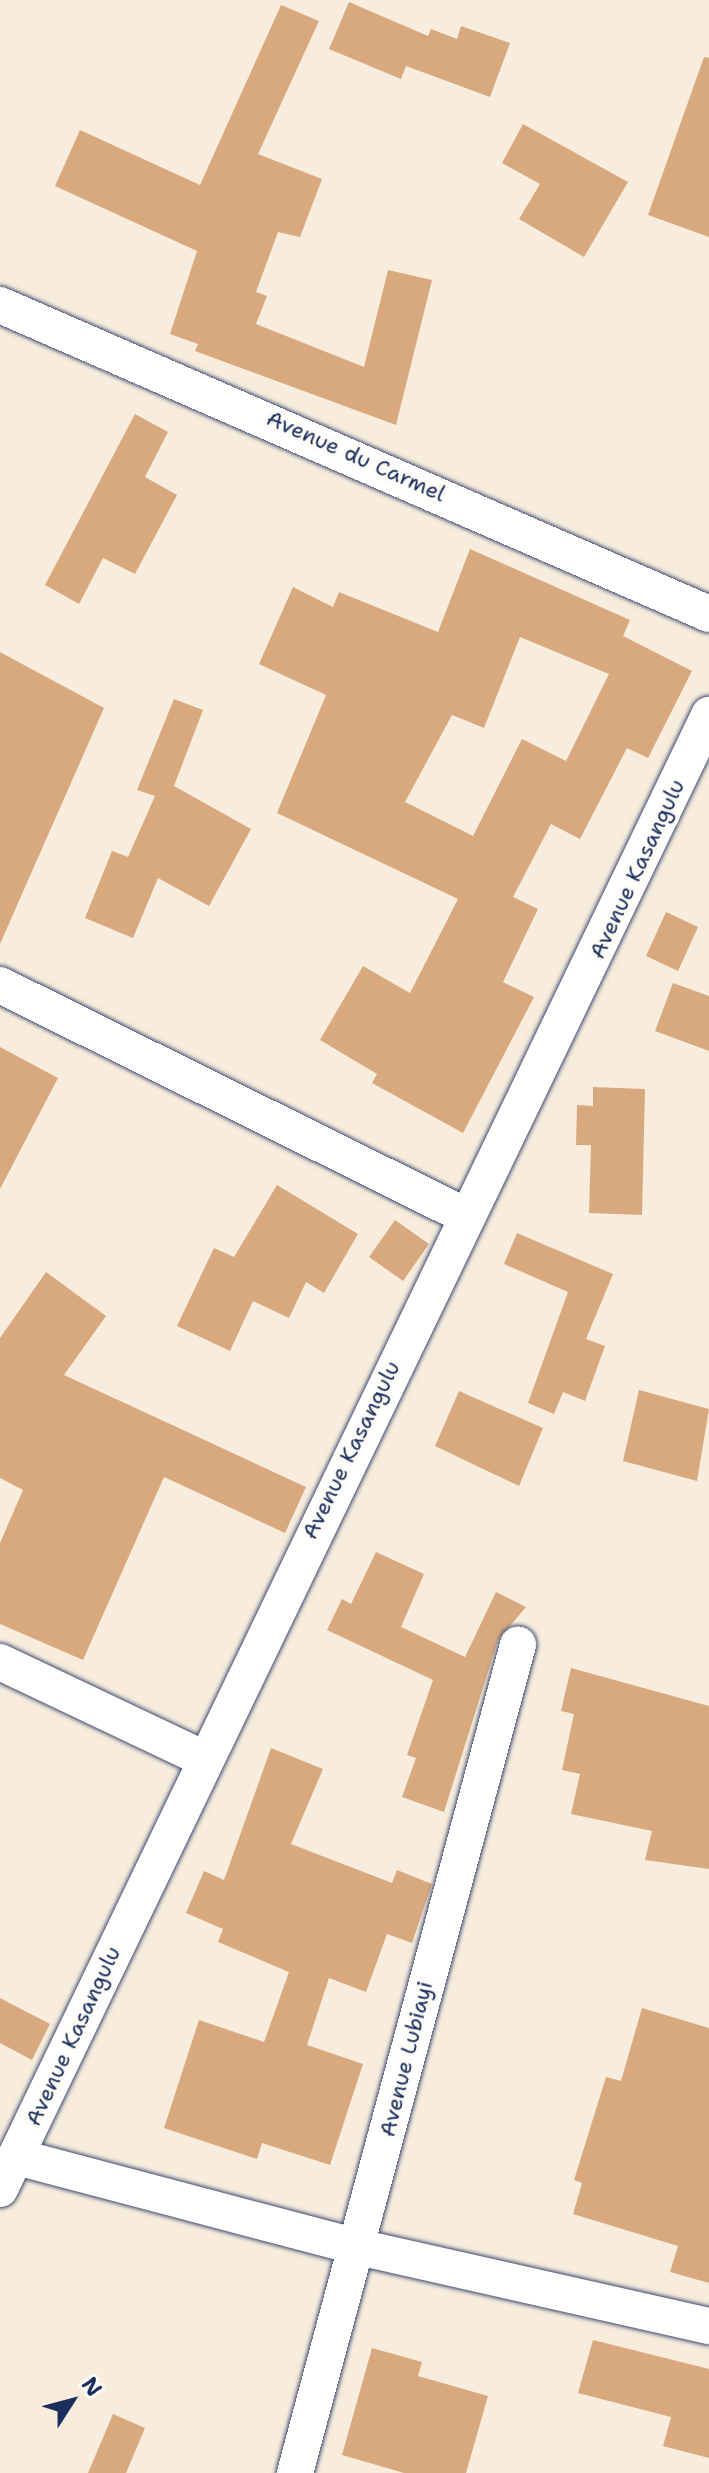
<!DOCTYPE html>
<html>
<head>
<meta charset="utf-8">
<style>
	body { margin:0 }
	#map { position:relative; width:709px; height:2473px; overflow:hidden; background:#f8eddd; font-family:"Shantell Sans",sans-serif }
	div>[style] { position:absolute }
	.building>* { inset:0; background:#d8a97f }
	.roads { filter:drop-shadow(0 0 2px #3c4c71) drop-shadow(0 0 2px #3c4c71) }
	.minor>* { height:36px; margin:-18px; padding:0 18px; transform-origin:18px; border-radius:18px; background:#fff }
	span { translate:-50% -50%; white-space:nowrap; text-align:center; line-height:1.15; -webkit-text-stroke:8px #fdfcf7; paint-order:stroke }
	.street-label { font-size:22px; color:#1b2f5e }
	.north { position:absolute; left:32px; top:2361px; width:80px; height:80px; -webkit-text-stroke:6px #fdfcf7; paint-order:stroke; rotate:54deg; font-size:22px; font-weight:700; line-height:32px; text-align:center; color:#1b2f5e }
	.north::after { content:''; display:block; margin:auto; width:28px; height:36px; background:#1b2f5e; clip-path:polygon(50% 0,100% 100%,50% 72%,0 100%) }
</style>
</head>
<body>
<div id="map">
	<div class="building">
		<i style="clip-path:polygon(349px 2px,428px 36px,431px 29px,457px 39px,461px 26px,510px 43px,490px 97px,406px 66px,401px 79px,329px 49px)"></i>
		<i style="clip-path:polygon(281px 5px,319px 21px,258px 154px,322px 179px,300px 237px,278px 232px,256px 292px,267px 296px,256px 324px,364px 367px,388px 270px,432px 280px,396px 425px,195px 351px,198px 344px,170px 334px,197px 251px,55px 186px,80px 130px,200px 185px)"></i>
		<i style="clip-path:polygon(704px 57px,709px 58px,709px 237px,648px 215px)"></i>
		<i style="clip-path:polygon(523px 124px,628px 182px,584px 257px,519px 219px,540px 184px,502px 163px)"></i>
		<i style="clip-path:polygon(135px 414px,168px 432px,145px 477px,177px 495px,135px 574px,103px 558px,79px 604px,45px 585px)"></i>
		<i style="clip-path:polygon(evenodd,470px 549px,630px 620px,623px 636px,692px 671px,648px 758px,627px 748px,580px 839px,551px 824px,513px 897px,538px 909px,503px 982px,534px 997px,463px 1133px,372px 1083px,377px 1074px,320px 1040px,363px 966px,410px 993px,458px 899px,277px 813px,326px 695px,259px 664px,293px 587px,333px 607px,339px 592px,438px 632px,470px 549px,520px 637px,609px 674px,566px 761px,522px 739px,473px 836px,405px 802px,452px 715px,484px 728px,520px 637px)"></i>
		<i style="clip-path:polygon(0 652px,104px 708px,0 944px)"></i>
		<i style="clip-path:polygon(174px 699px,203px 710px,174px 786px,251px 829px,209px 906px,158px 878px,133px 938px,85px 918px,112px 851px,128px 857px,155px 796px,137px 790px)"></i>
		<i style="clip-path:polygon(666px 912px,698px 927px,678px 971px,646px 956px)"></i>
		<i style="clip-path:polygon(673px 983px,709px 996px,709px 1051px,655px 1031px)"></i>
		<i style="clip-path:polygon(0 1047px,58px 1078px,0 1189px)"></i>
		<i style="clip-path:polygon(593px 1087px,645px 1089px,642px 1215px,589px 1213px,591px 1145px,576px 1145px,577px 1105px,593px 1106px)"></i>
		<i style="clip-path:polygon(277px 1185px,358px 1234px,324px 1293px,306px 1282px,289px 1318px,253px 1301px,230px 1351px,177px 1326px,214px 1248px,234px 1257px)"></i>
		<i style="clip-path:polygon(395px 1220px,429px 1244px,403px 1281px,369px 1257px)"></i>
		<i style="clip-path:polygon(517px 1233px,613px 1274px,586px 1339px,605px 1346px,585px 1401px,563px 1392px,554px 1414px,528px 1403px,568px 1292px,504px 1264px)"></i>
		<i style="clip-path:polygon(46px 1272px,106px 1316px,64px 1375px,306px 1487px,285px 1533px,164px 1477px,83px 1660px,0 1624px,0 1543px,23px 1490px,0 1478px,0 1338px)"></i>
		<i style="clip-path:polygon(639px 1390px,709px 1409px,697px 1481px,623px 1461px)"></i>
		<i style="clip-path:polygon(459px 1391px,543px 1428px,519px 1486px,435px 1446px)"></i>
		<i style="clip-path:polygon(376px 1552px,424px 1574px,401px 1627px,465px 1657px,496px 1592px,526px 1607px,498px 1640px,444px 1812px,402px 1797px,416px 1758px,407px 1755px,433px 1680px,327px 1630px,342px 1599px,351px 1604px)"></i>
		<i style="clip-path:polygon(571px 1668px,709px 1706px,709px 1869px,645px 1860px,652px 1831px,571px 1814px,580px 1774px,562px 1770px,574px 1714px,561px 1711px)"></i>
		<i style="clip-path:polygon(271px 1748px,323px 1769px,291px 1844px,392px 1883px,397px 1870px,432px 1884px,412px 1943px,387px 1934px,366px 1992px,329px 1978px,307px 2045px,363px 2064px,330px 2165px,262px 2143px,257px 2159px,164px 2128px,199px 2020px,264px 2042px,289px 1972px,218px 1942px,223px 1929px,186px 1913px,204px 1871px,224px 1880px)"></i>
		<i style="clip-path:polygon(0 1998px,50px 2024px,32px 2060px,0 2043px)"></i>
		<i style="clip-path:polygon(642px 2008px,709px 2028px,709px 2283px,670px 2272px,678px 2246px,573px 2214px,582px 2183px,574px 2180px,606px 2077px,621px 2081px)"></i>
		<i style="clip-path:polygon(593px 2340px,709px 2369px,709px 2458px,663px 2446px,671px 2417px,578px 2393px)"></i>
		<i style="clip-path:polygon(372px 2348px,422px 2362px,418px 2376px,488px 2396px,466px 2473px,404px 2473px,342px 2455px)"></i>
		<i style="clip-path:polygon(113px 2414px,145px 2428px,126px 2473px,88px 2473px)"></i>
	</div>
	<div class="roads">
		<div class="minor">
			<i style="left:0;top:305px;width:773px;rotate:23.55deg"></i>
			<i style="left:0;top:985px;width:520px;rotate:26.37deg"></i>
			<i style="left:0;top:1662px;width:224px;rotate:25.4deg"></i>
			<i style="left:17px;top:2157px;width:353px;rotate:14.8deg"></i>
			<i style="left:358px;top:2247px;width:360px;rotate:12.7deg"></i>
			<i style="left:0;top:2189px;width:1636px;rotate:-64.31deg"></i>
			<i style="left:295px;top:2473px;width:858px;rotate:-74.93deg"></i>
		</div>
	</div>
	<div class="street-label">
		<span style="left:356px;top:456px;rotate:24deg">Avenue du Carmel</span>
		<span style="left:637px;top:869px;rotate:-65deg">Avenue Kasangulu</span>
		<span style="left:351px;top:1450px;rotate:-64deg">Avenue Kasangulu</span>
		<span style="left:73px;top:2036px;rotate:-65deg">Avenue Kasangulu</span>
		<span style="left:406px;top:2059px;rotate:-76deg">Avenue Lubiayi</span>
	</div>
	<div class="north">N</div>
</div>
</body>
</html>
